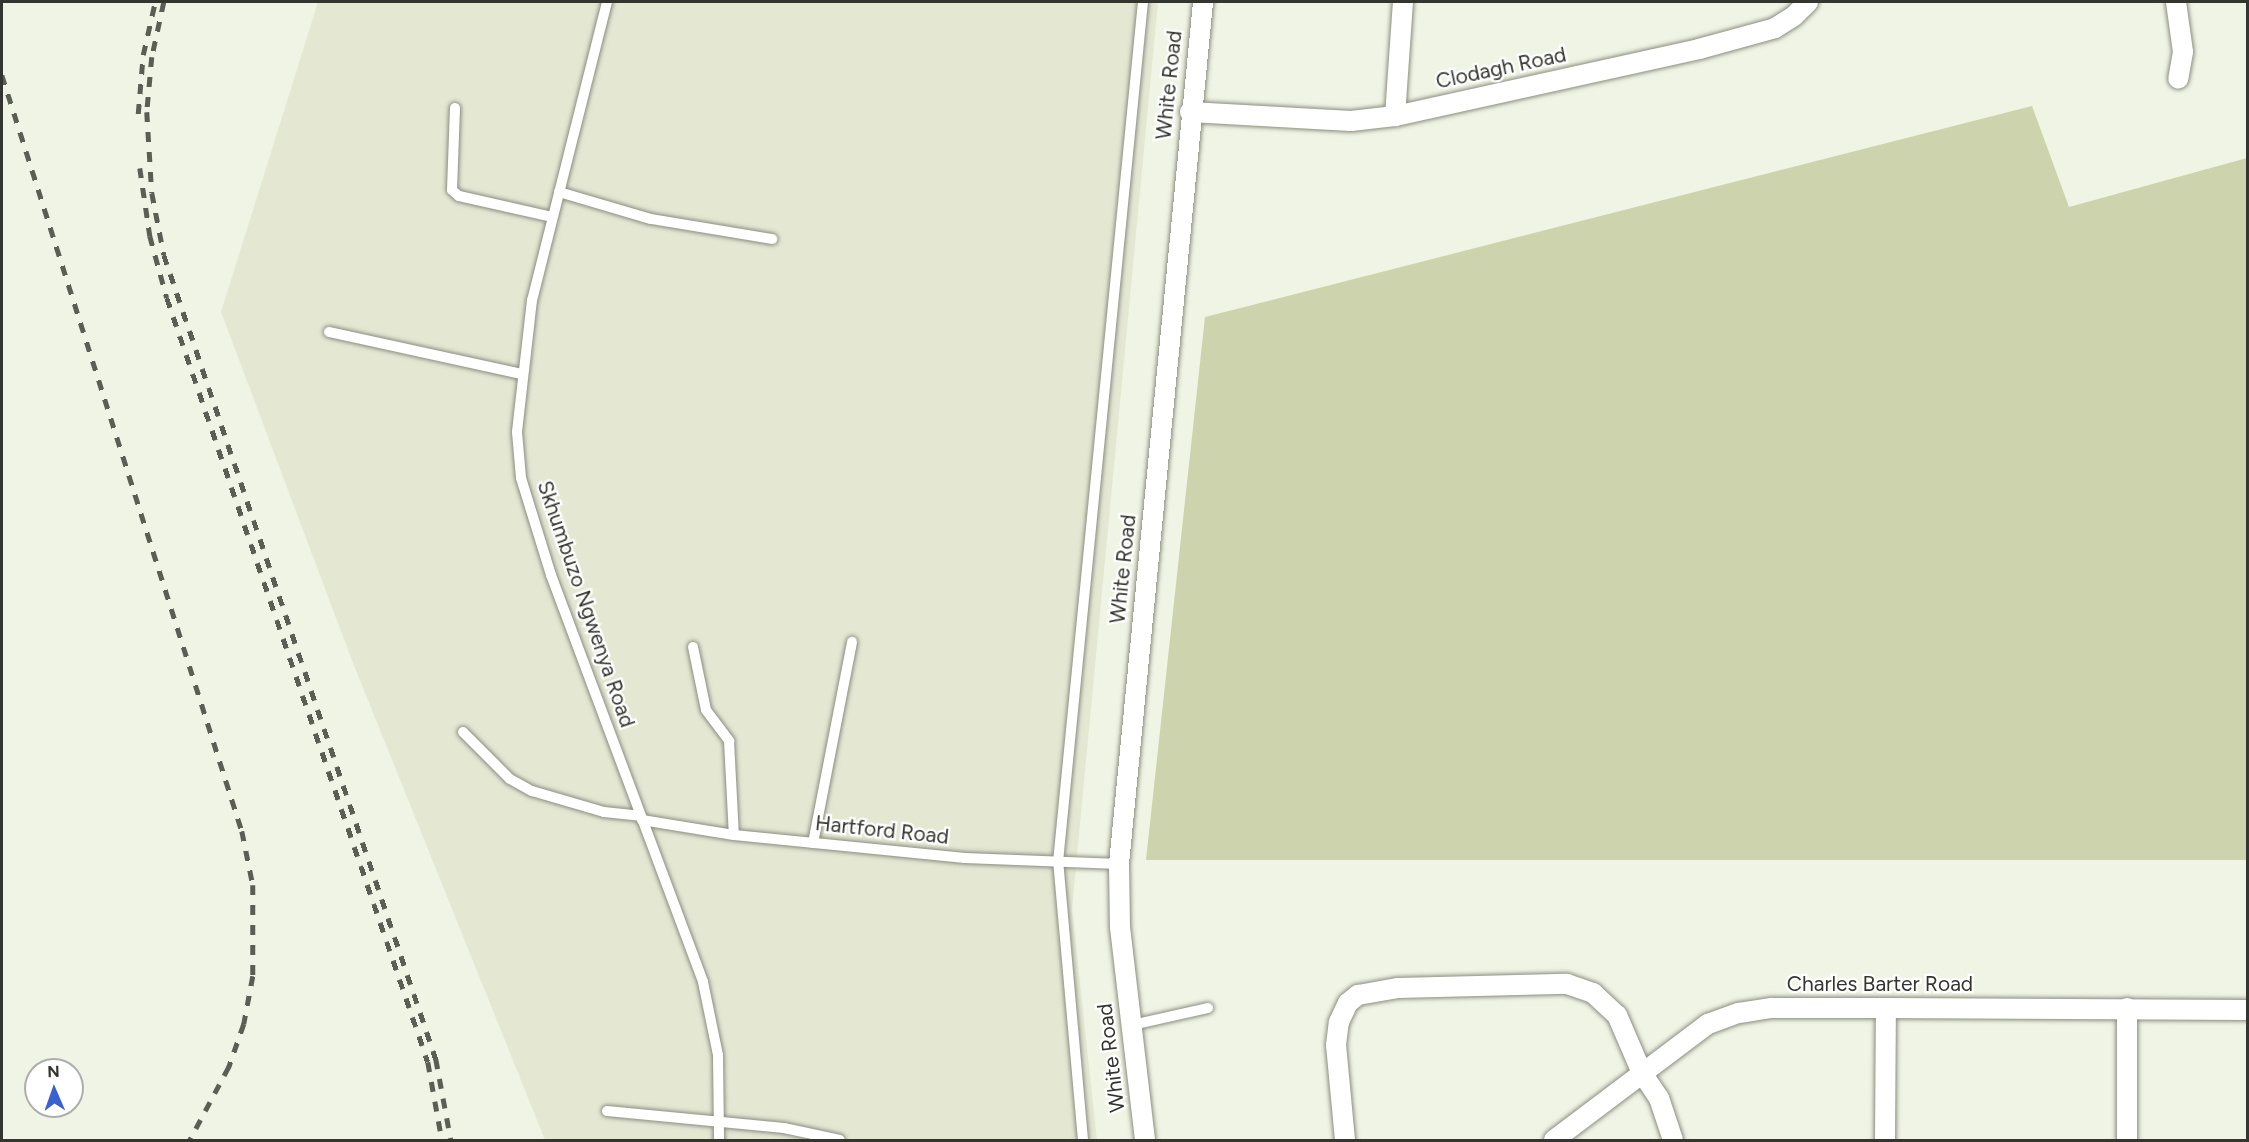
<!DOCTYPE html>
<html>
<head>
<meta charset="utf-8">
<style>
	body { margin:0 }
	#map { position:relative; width:2249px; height:1142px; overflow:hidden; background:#f0f4e4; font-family:Figtree,sans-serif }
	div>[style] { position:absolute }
	.built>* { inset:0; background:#e4e8d3 }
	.green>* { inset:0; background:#ccd3ad }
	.roads { filter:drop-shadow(0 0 2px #8b8e80) drop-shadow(0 0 2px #8b8e80) }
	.lane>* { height:10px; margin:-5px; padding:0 5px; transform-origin:5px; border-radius:5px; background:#fff }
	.street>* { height:20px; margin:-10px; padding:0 10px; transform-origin:10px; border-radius:10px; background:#fff }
	.rail>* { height:4.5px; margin-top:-2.25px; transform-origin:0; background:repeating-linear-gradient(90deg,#5c5e56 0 10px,transparent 0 20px) }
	span { translate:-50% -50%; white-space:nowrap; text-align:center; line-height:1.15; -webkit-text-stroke:4.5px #fff; paint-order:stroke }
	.street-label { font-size:21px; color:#34352f }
	.frame { position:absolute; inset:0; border:3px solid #34352f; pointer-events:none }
	.north { position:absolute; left:24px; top:1058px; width:60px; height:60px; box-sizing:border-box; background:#fff; border:2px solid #aeaeac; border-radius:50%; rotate:358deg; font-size:16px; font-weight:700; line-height:24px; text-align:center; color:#34352f }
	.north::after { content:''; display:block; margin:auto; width:21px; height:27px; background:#3a61d2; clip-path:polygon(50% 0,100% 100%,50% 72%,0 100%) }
</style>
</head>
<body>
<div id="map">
	<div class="built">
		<i style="clip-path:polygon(318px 2px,1158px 2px,1072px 909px,1097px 1140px,545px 1140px,353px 663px,221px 312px)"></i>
	</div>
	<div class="green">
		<i style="clip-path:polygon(2032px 106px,2069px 207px,2247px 158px,2247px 860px,1146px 860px,1205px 317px)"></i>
	</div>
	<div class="roads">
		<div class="lane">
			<i style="left:607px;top:2px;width:307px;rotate:104.1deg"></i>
			<i style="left:532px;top:300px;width:133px;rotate:96.5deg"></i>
			<i style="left:517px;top:432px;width:46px;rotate:85deg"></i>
			<i style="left:521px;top:478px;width:102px;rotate:72.8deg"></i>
			<i style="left:551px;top:575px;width:434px;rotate:69.5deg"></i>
			<i style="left:703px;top:982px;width:75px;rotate:78.4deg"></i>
			<i style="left:718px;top:1055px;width:85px;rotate:89.3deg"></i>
			<i style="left:455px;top:108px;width:82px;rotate:92.1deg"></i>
			<i style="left:452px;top:190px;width:9px;rotate:41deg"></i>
			<i style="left:459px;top:196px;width:95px;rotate:12.7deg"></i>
			<i style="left:559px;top:192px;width:96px;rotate:16.4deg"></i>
			<i style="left:651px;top:219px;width:123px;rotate:9.4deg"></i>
			<i style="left:329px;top:332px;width:198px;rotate:12.3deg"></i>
			<i style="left:693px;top:647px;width:64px;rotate:78.3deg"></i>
			<i style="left:706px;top:710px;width:39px;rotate:53deg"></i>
			<i style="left:729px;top:741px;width:94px;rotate:87deg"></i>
			<i style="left:463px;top:732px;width:66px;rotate:45deg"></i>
			<i style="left:510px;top:779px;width:25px;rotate:29deg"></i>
			<i style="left:532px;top:791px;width:75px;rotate:16.3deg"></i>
			<i style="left:604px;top:812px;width:36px;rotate:6deg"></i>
			<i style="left:642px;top:820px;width:93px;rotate:9.3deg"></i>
			<i style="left:734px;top:835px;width:232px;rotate:5.7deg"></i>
			<i style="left:965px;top:858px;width:154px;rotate:2.2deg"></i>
			<i style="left:813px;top:843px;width:205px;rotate:-79deg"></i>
			<i style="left:1132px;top:1025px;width:78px;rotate:-12.6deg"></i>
			<i style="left:607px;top:1111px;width:178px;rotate:5.5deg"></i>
			<i style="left:784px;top:1128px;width:57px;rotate:12.1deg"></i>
			<i style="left:1083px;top:1140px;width:279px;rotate:-95.1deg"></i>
			<i style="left:1058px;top:862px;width:864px;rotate:-84.36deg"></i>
		</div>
		<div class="street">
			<i style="left:2176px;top:2px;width:50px;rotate:82deg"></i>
			<i style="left:2183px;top:52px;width:27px;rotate:100deg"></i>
			<i style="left:1190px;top:112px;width:161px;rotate:3.2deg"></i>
			<i style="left:1351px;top:121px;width:44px;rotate:-6.5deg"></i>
			<i style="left:1395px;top:116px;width:311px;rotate:-12.4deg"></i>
			<i style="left:1699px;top:49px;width:79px;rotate:-15.4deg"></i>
			<i style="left:1775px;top:28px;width:22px;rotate:-32deg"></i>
			<i style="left:1794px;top:16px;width:20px;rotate:-45deg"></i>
			<i style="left:1395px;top:116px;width:114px;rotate:-86deg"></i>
			<i style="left:1145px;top:1140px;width:214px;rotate:-96.7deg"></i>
			<i style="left:1120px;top:927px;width:63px;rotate:-90.9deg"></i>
			<i style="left:1119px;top:864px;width:866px;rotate:-84.43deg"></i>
			<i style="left:1345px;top:1140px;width:95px;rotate:-95.4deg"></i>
			<i style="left:1336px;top:1045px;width:23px;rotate:-83deg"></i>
			<i style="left:1339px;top:1022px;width:21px;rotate:-65deg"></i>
			<i style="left:1348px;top:1003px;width:13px;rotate:-39deg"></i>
			<i style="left:1358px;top:995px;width:41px;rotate:-9.9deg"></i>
			<i style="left:1398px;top:988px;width:169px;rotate:-1.4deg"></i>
			<i style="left:1567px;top:984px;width:28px;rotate:19deg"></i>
			<i style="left:1593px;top:993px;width:33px;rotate:43deg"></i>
			<i style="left:1617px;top:1015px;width:63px;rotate:66.7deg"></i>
			<i style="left:1642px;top:1073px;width:30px;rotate:56deg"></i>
			<i style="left:1659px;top:1098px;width:44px;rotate:71.6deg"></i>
			<i style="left:1554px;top:1140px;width:193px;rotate:-37deg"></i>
			<i style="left:1708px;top:1024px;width:33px;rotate:-20deg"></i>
			<i style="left:1739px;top:1013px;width:33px;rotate:-9deg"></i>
			<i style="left:1772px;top:1008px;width:114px"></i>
			<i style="left:1886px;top:1008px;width:362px;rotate:0.3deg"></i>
			<i style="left:1885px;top:1140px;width:132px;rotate:-89.6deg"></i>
			<i style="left:2127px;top:1140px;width:132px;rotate:-90deg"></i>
		</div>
	</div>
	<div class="rail">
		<i style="left:164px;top:2px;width:56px;rotate:102.3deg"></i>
		<i style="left:152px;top:57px;width:55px;rotate:95.2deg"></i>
		<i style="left:147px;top:112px;width:81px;rotate:86.5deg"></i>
		<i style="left:152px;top:193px;width:63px;rotate:79deg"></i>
		<i style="left:164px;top:255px;width:849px;rotate:71.31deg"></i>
		<i style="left:436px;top:1059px;width:82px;rotate:79.5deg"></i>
		<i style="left:2px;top:75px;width:793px;rotate:72.39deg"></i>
		<i style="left:242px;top:831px;width:55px;rotate:78.5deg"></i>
		<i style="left:253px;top:885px;width:91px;rotate:90deg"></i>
		<i style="left:253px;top:976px;width:49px;rotate:100.6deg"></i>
		<i style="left:244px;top:1024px;width:46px;rotate:109.2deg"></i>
		<i style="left:229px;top:1067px;width:83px;rotate:118.1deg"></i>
		<i style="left:138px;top:114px;width:59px;rotate:-85.2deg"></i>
		<i style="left:143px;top:55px;width:54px;rotate:-77.2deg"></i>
		<i style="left:140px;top:168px;width:69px;rotate:81.6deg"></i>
		<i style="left:150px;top:236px;width:64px;rotate:74.7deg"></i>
		<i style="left:167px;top:298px;width:807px;rotate:71.14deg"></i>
		<i style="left:428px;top:1062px;width:79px;rotate:79.8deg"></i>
	</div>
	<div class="street-label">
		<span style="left:1501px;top:68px;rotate:-12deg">Clodagh Road</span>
		<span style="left:1169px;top:85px;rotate:-84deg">White Road</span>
		<span style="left:1123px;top:569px;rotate:-84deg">White Road</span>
		<span style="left:586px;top:604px;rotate:71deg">Skhumbuzo Ngwenya Road</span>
		<span style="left:882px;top:830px;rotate:6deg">Hartford Road</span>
		<span style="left:1880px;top:984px">Charles Barter Road</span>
		<span style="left:1111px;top:1058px;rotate:-97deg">White Road</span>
	</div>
	<div class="frame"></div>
	<div class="north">N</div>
</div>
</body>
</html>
